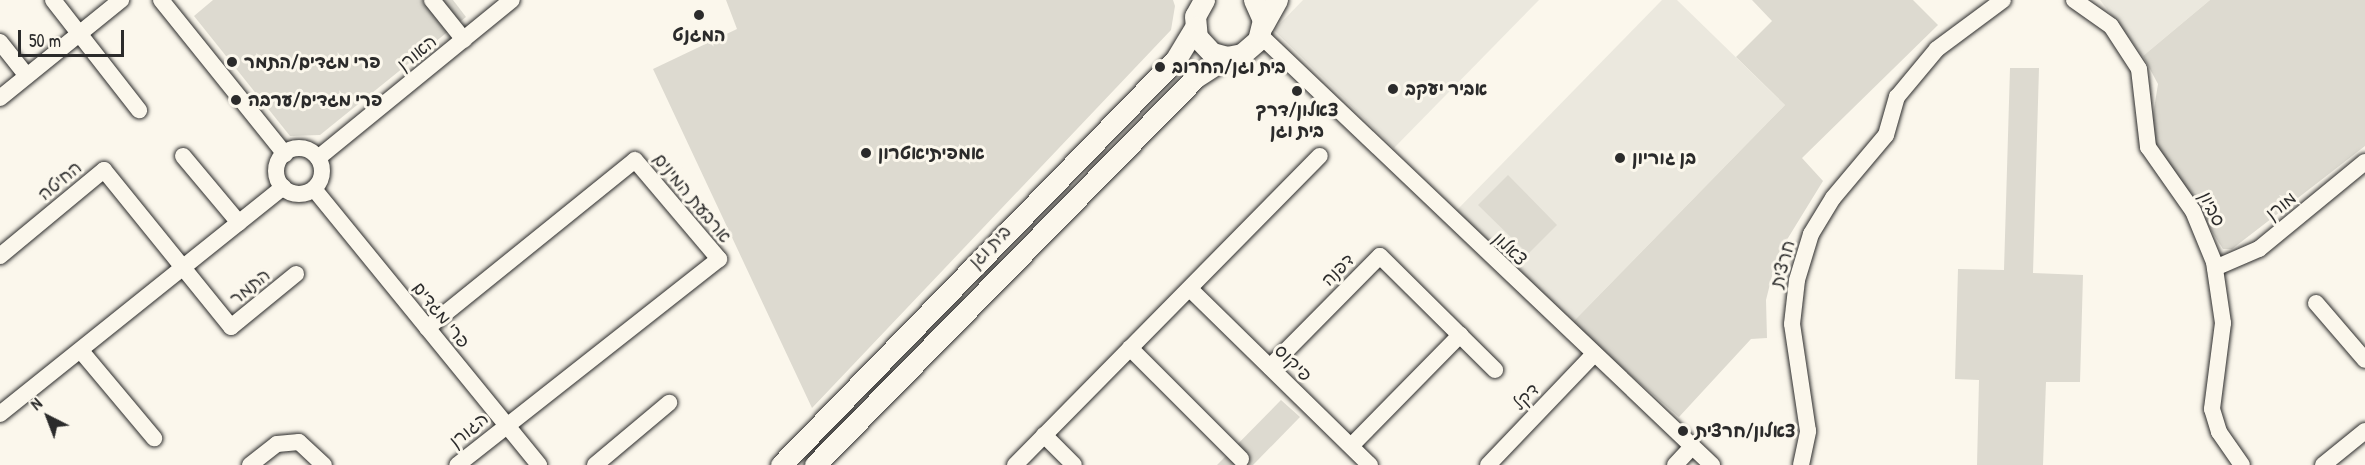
<!DOCTYPE html>
<html>
<head>
<meta charset="utf-8">
<style>
	body { margin:0 }
	#map { position:relative; width:2365px; height:465px; overflow:hidden; background:#fbf7ec; font-family:"Patrick Hand","Playpen Sans Hebrew",sans-serif }
	div>[style] { position:absolute }
	.built>* { inset:0; background:#ebe8de }
	.green>* { inset:0; background:#dddad0 }
	.roads { filter:drop-shadow(0 0 2px #2b2b2b) drop-shadow(0 0 2px #2b2b2b) }
	.minor>* { height:16px; margin:-8px; padding:0 8px; transform-origin:8px; border-radius:8px; background:#fbf7ec }
	.minor>.ring { margin:-8px; padding:0; box-sizing:content-box; background:none; border:16px solid #fbf7ec; border-radius:50% }
	.major>* { height:21px; margin:-10.5px; padding:0 10.5px; transform-origin:10.5px; border-radius:10.5px; background:#fbf7ec }
	.dots>* { width:16px; height:16px; translate:-50% -50%; box-sizing:border-box; border:3px solid #fbf7ec; border-radius:50% }
	span { translate:-50% -50%; white-space:nowrap; text-align:center; line-height:1.15; -webkit-text-stroke:6px #fbf7ec; paint-order:stroke }
	.poi-label { font-size:18px; color:#2b2b2b; font-weight:700 }
	.left { translate:0 -50%; text-align:left }
	.street-label { font-size:18px; color:#2b2b2b }
	.north { position:absolute; left:18px; top:387px; width:60px; height:60px; -webkit-text-stroke:4px #fbf7ec; paint-order:stroke; rotate:318deg; font-size:16px; font-weight:700; line-height:24px; text-align:center; color:#2b2b2b }
	.north::after { content:''; display:block; margin:auto; width:21px; height:27px; background:#2b2b2b; clip-path:polygon(50% 0,100% 100%,50% 72%,0 100%) }
	.scale { position:absolute; left:18px; top:30px; width:106px; height:27px; box-sizing:border-box; border:3px solid #2b2b2b; border-top:0; padding-left:8px; font-size:18px; line-height:21px; white-space:nowrap; color:#2b2b2b; -webkit-text-stroke:4px #fbf7ec; paint-order:stroke }
</style>
</head>
<body>
<div id="map">
	<div class="built">
		<i style="clip-path:polygon(1303px 0,1539px 0,1394px 148px,1274px 30px)"></i>
		<i style="clip-path:polygon(1662px 0,1677px 0,1785px 105px,1571px 324px,1456px 211px)"></i>
		<i style="clip-path:polygon(2100px 0,2210px 0,2143px 56px)"></i>
	</div>
	<div class="green">
		<i style="clip-path:polygon(213px 0,453px 0,466px 17px,320px 135px,290px 136px,194px 16px)"></i>
		<i style="clip-path:polygon(726px 0,1173px 0,1175px 6px,1171px 30px,812px 408px,653px 69px,737px 29px)"></i>
		<i style="clip-path:polygon(1752px 0,1913px 0,1938px 25px,1802px 158px,1823px 181px,1777px 256px,1766px 300px,1767px 338px,1751px 339px,1679px 417px,1571px 324px,1785px 105px,1736px 57px,1772px 21px)"></i>
		<i style="clip-path:polygon(2210px 0,2365px 0,2365px 146px,2232px 249px,2223px 249px,2150px 134px,2158px 84px,2143px 56px)"></i>
		<i style="clip-path:polygon(2010px 68px,2039px 68px,2033px 273px,2083px 275px,2080px 382px,2046px 382px,2043px 465px,1977px 465px,1979px 380px,1955px 379px,1958px 269px,2004px 270px)"></i>
		<i style="clip-path:polygon(1508px 175px,1557px 225px,1528px 254px,1478px 205px)"></i>
		<i style="clip-path:polygon(1281px 400px,1300px 417px,1253px 465px,1217px 465px)"></i>
	</div>
	<div class="roads">
		<div class="minor">
			<i style="left:53px;top:0;width:140px;rotate:52deg"></i>
			<i style="left:161px;top:0;width:198px;rotate:51.2deg"></i>
			<i style="left:432px;top:0;width:51px;rotate:51.3deg"></i>
			<i style="left:2074px;top:0;width:45px;rotate:35.1deg"></i>
			<i style="left:2111px;top:26px;width:51px;rotate:56.9deg"></i>
			<i style="left:2139px;top:69px;width:79px;rotate:83.4deg"></i>
			<i style="left:2148px;top:147px;width:78px;rotate:54.9deg"></i>
			<i style="left:2193px;top:211px;width:55px;rotate:67.6deg"></i>
			<i style="left:2214px;top:262px;width:62px;rotate:81.6deg"></i>
			<i style="left:2223px;top:323px;width:87px;rotate:97.3deg"></i>
			<i style="left:2212px;top:409px;width:24px;rotate:73deg"></i>
			<i style="left:2219px;top:432px;width:40px;rotate:55.1deg"></i>
			<i style="left:1260px;top:35px;width:624px;rotate:43.57deg"></i>
			<i style="left:0;top:42px;width:43px;rotate:51.5deg"></i>
			<i style="left:0;top:98px;width:156px;rotate:-39deg"></i>
			<i class="ring" style="left:276px;top:148px;width:30px;height:30px"></i>
			<i style="left:183px;top:156px;width:87px;rotate:50.1deg"></i>
			<i style="left:318px;top:158px;width:250px;rotate:-39.2deg"></i>
			<i style="left:314px;top:189px;width:356px;rotate:50.8deg"></i>
			<i style="left:0;top:256px;width:135px;rotate:-39.6deg"></i>
			<i style="left:104px;top:170px;width:202px;rotate:51deg"></i>
			<i style="left:231px;top:327px;width:84px;rotate:-39.2deg"></i>
			<i style="left:2215px;top:268px;width:48px;rotate:-23.4deg"></i>
			<i style="left:2259px;top:249px;width:137px;rotate:-39.4deg"></i>
			<i style="left:1190px;top:289px;width:252px;rotate:44.4deg"></i>
			<i style="left:2316px;top:303px;width:75px;rotate:49.3deg"></i>
			<i style="left:427px;top:328px;width:267px;rotate:-38.9deg"></i>
			<i style="left:635px;top:160px;width:130px;rotate:49.7deg"></i>
			<i style="left:719px;top:259px;width:333px;rotate:141.8deg"></i>
			<i style="left:1130px;top:348px;width:157px;rotate:45deg"></i>
			<i style="left:81px;top:351px;width:114px;rotate:50deg"></i>
			<i style="left:1270px;top:367px;width:156px;rotate:-45.3deg"></i>
			<i style="left:1380px;top:256px;width:162px;rotate:44.7deg"></i>
			<i style="left:0;top:414px;width:363px;rotate:-38.7deg"></i>
			<i style="left:1044px;top:435px;width:42px;rotate:45deg"></i>
			<i style="left:1351px;top:446px;width:156px;rotate:-45.5deg"></i>
			<i style="left:250px;top:465px;width:34px;rotate:-38deg"></i>
			<i style="left:277px;top:444px;width:22px;rotate:-5deg"></i>
			<i style="left:299px;top:442px;width:34px;rotate:43deg"></i>
			<i style="left:595px;top:465px;width:97px;rotate:-40deg"></i>
			<i style="left:1015px;top:465px;width:434px;rotate:-45.4deg"></i>
			<i style="left:1488px;top:465px;width:152px;rotate:-46.3deg"></i>
			<i style="left:1675px;top:465px;width:25px;rotate:-47deg"></i>
			<i style="left:1801px;top:465px;width:35px;rotate:-78deg"></i>
			<i style="left:1808px;top:431px;width:108px;rotate:-98.5deg"></i>
			<i style="left:1792px;top:324px;width:44px;rotate:-83.5deg"></i>
			<i style="left:1797px;top:280px;width:48px;rotate:-73.1deg"></i>
			<i style="left:1811px;top:234px;width:42px;rotate:-58.6deg"></i>
			<i style="left:1833px;top:198px;width:82px;rotate:-49.9deg"></i>
			<i style="left:1886px;top:135px;width:40px;rotate:-74deg"></i>
			<i style="left:1897px;top:97px;width:62px;rotate:-50.2deg"></i>
			<i style="left:1937px;top:49px;width:82px;rotate:-36.6deg"></i>
			<i style="left:2323px;top:465px;width:54px;rotate:-39deg"></i>
		</div>
		<div class="major">
			<i style="left:1204px;top:0;width:18px;rotate:119deg"></i>
			<i style="left:1195px;top:16px;width:21px;rotate:85deg"></i>
			<i style="left:1197px;top:37px;width:22px;rotate:47deg"></i>
			<i style="left:1212px;top:53px;width:16px;rotate:15deg"></i>
			<i style="left:1227px;top:57px;width:15px;rotate:-11deg"></i>
			<i style="left:1242px;top:54px;width:21px;rotate:-41deg"></i>
			<i style="left:1258px;top:40px;width:21px;rotate:-76deg"></i>
			<i style="left:1263px;top:20px;width:22px;rotate:-114deg"></i>
			<i style="left:1263px;top:25px;width:29px;rotate:-61deg"></i>
			<i style="left:781px;top:465px;width:566px;rotate:-45.79deg"></i>
			<i style="left:1176px;top:59px;width:37px;rotate:-59deg"></i>
			<i style="left:815px;top:465px;width:544px;rotate:-45.52deg"></i>
			<i style="left:1196px;top:77px;width:37px;rotate:-33deg"></i>
		</div>
	</div>
	<div class="dots">
		<i style="left:699px;top:15px;background:#2b2b2b"></i>
		<i style="left:232px;top:62px;background:#2b2b2b"></i>
		<i style="left:1160px;top:67px;background:#2b2b2b"></i>
		<i style="left:1393px;top:89px;background:#2b2b2b"></i>
		<i style="left:1297px;top:91px;background:#2b2b2b"></i>
		<i style="left:236px;top:100px;background:#2b2b2b"></i>
		<i style="left:866px;top:153px;background:#2b2b2b"></i>
		<i style="left:1620px;top:158px;background:#2b2b2b"></i>
		<i style="left:1683px;top:431px;background:#2b2b2b"></i>
	</div>
	<div class="poi-label">
		<span style="left:699px;top:35px">המגנט</span>
		<span class="left" style="left:244px;top:62px">פרי מגדים/התמר</span>
		<span class="left" style="left:1172px;top:67px">בית וגן/החרוב</span>
		<span class="left" style="left:1405px;top:89px">אביר יעקב</span>
		<span class="left" style="left:248px;top:100px">פרי מגדים/ערבה</span>
		<span style="left:1297px;top:121px">צאלון/דרך<br>בית וגן</span>
		<span class="left" style="left:878px;top:153px">אמפיתיאטרון</span>
		<span class="left" style="left:1632px;top:158px">בן גוריון</span>
		<span class="left" style="left:1695px;top:431px">צאלון/חרצית</span>
	</div>
	<div class="street-label">
		<span style="left:417px;top:53px;rotate:-39deg">האורן</span>
		<span style="left:60px;top:181px;rotate:-40deg">החיטה</span>
		<span style="left:692px;top:198px;rotate:50deg">ארבעת המינים</span>
		<span style="left:2281px;top:206px;rotate:-39deg">מורן</span>
		<span style="left:2212px;top:209px;rotate:64deg">סביון</span>
		<span style="left:990px;top:247px;rotate:-46deg">בית וגן</span>
		<span style="left:1510px;top:249px;rotate:44deg">צאלון</span>
		<span style="left:1783px;top:264px;rotate:-75deg">חרצית</span>
		<span style="left:1338px;top:270px;rotate:-45deg">דפנה</span>
		<span style="left:250px;top:287px;rotate:-39deg">התמר</span>
		<span style="left:441px;top:315px;rotate:51deg">פרי מגדים</span>
		<span style="left:1293px;top:363px;rotate:45deg">פיקוס</span>
		<span style="left:1526px;top:397px;rotate:-46deg">דקל</span>
		<span style="left:469px;top:430px;rotate:-39deg">הגורן</span>
	</div>
	<div class="north">N</div>
	<div class="scale">50 m</div>
</div>
</body>
</html>
